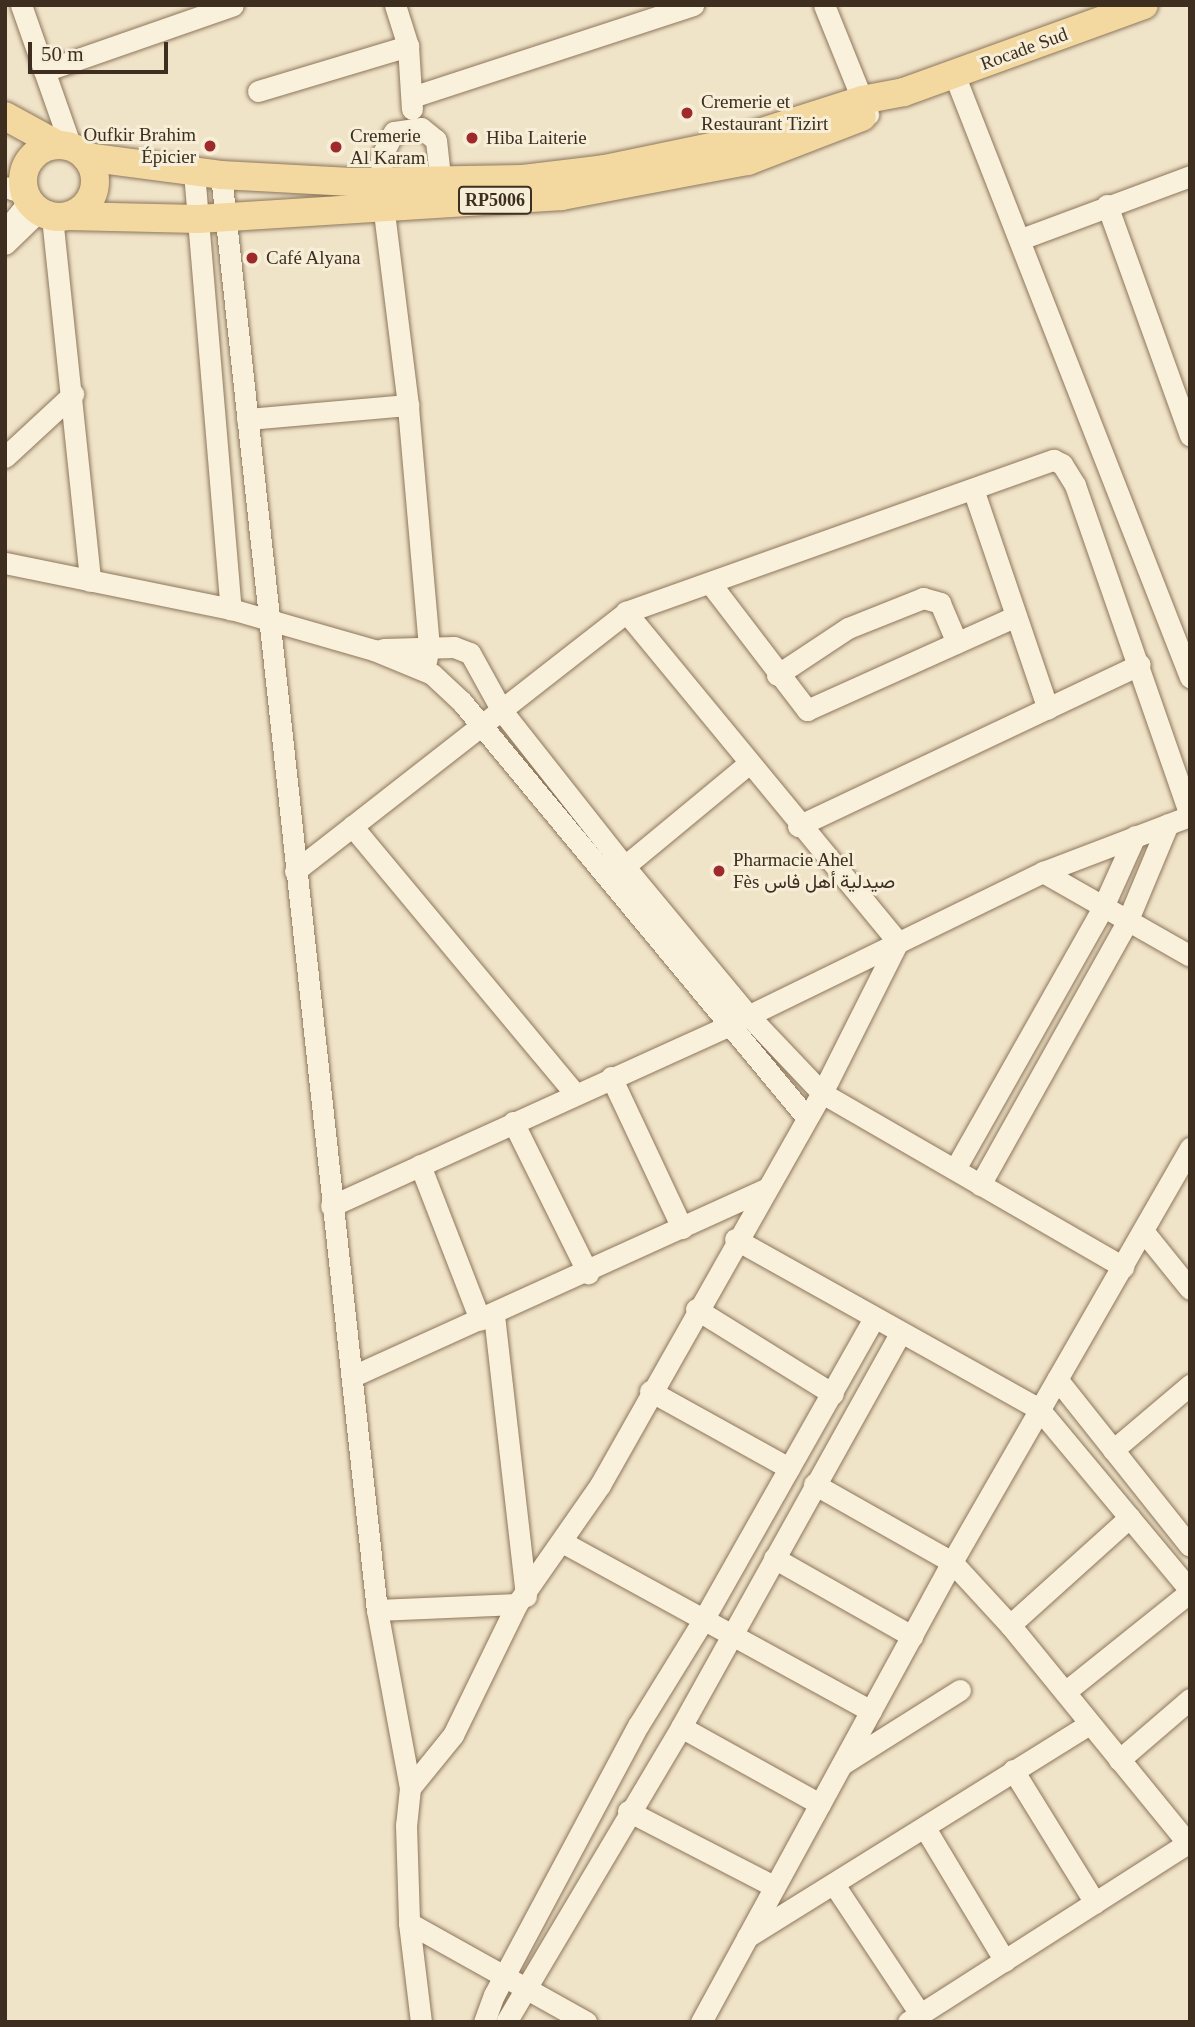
<!DOCTYPE html>
<html>
<head>
<meta charset="utf-8">
<style>
	body { margin:0 }
	#map { position:relative; width:1195px; height:2027px; overflow:hidden; background:#f0e4c8; font-family:"Times New Roman",Vazirmatn,serif }
	div>[style] { position:absolute }
	.roads { filter:drop-shadow(0 0 2px #8d765c) drop-shadow(0 0 2px #8d765c) }
	.minor>* { height:21px; margin:-10.5px; padding:0 10.5px; transform-origin:10.5px; border-radius:10.5px; background:#faf1dc }
	.major>* { height:28px; margin:-14px; padding:0 14px; transform-origin:14px; border-radius:14px; background:#f3d9a0 }
	.major>.ring { margin:-14px; padding:0; box-sizing:content-box; background:none; border:28px solid #f3d9a0; border-radius:50% }
	.dots>* { width:19px; height:19px; translate:-50% -50%; box-sizing:border-box; border:4px solid #f7eed8; border-radius:50% }
	span { translate:-50% -50%; white-space:nowrap; text-align:center; line-height:1.15; -webkit-text-stroke:6px #f7eed8; paint-order:stroke }
	.shield-label span { padding:2px 5px; background:#f7eed8; border:2px solid; border-radius:5px; -webkit-text-stroke-width:0 }
	.shield-label { font-size:18px; color:#3d2e20; font-weight:700 }
	.street-label { font-size:19px; color:#3d2e20 }
	.poi-label { font-size:19px; color:#3d2e20 }
	.left { translate:0 -50%; text-align:left }
	.right { translate:-100% -50%; text-align:right }
	.frame { position:absolute; inset:0; border:7px solid #3d2e20; pointer-events:none }
	.scale { position:absolute; left:28px; top:42px; width:140px; height:32px; box-sizing:border-box; border:4px solid #3d2e20; border-top:0; padding-left:9px; font-size:21px; line-height:24px; white-space:nowrap; color:#3d2e20; -webkit-text-stroke:5px #f7eed8; paint-order:stroke }
</style>
</head>
<body>
<div id="map">
	<div class="roads">
		<div class="minor">
			<i style="left:21px;top:5px;width:151px;rotate:70.6deg"></i>
			<i style="left:395px;top:5px;width:43px;rotate:72.4deg"></i>
			<i style="left:408px;top:46px;width:63px;rotate:86.4deg"></i>
			<i style="left:824px;top:5px;width:118px;rotate:68deg"></i>
			<i style="left:44px;top:71px;width:200px;rotate:-19.2deg"></i>
			<i style="left:954px;top:74px;width:648px;rotate:68.63deg"></i>
			<i style="left:258px;top:91px;width:157px;rotate:-16.7deg"></i>
			<i style="left:412px;top:97px;width:296px;rotate:-18.1deg"></i>
			<i style="left:194px;top:172px;width:439px;rotate:85.2deg"></i>
			<i style="left:221px;top:175px;width:1443px;rotate:83.8deg"></i>
			<i style="left:377px;top:1610px;width:181px;rotate:79.5deg"></i>
			<i style="left:410px;top:1788px;width:37px;rotate:96deg"></i>
			<i style="left:406px;top:1825px;width:98px;rotate:88.2deg"></i>
			<i style="left:409px;top:1923px;width:100px;rotate:83.1deg"></i>
			<i style="left:5px;top:187px;width:21px;rotate:17deg"></i>
			<i style="left:1107px;top:205px;width:245px;rotate:70.2deg"></i>
			<i style="left:52px;top:217px;width:366px;rotate:84deg"></i>
			<i style="left:5px;top:231px;width:38px;rotate:-51deg"></i>
			<i style="left:1021px;top:239px;width:180px;rotate:-20.4deg"></i>
			<i style="left:5px;top:244px;width:47px;rotate:-44.1deg"></i>
			<i style="left:247px;top:419px;width:162px;rotate:-5deg"></i>
			<i style="left:5px;top:457px;width:93px;rotate:-42.8deg"></i>
			<i style="left:973px;top:489px;width:232px;rotate:71.2deg"></i>
			<i style="left:5px;top:563px;width:231px;rotate:11.5deg"></i>
			<i style="left:231px;top:609px;width:149px;rotate:16deg"></i>
			<i style="left:374px;top:650px;width:63px;rotate:22.5deg"></i>
			<i style="left:432px;top:674px;width:41px;rotate:43deg"></i>
			<i style="left:462px;top:702px;width:540px;rotate:50.33deg"></i>
			<i style="left:710px;top:583px;width:160px;rotate:52.6deg"></i>
			<i style="left:807px;top:710px;width:229px;rotate:-24.2deg"></i>
			<i style="left:383px;top:649px;width:71px;rotate:-1.6deg"></i>
			<i style="left:454px;top:647px;width:17px;rotate:21deg"></i>
			<i style="left:470px;top:653px;width:66px;rotate:61.1deg"></i>
			<i style="left:502px;top:711px;width:199px;rotate:51.7deg"></i>
			<i style="left:625px;top:867px;width:192px;rotate:50.3deg"></i>
			<i style="left:748px;top:1015px;width:108px;rotate:46.5deg"></i>
			<i style="left:822px;top:1093px;width:348px;rotate:30deg"></i>
			<i style="left:426px;top:661px;width:14px;rotate:-78deg"></i>
			<i style="left:429px;top:647px;width:243px;rotate:-95deg"></i>
			<i style="left:408px;top:405px;width:203px;rotate:-97.1deg"></i>
			<i style="left:383px;top:204px;width:47px;rotate:-92.4deg"></i>
			<i style="left:381px;top:157px;width:28px;rotate:-63deg"></i>
			<i style="left:394px;top:132px;width:27px;rotate:-8deg"></i>
			<i style="left:421px;top:128px;width:19px;rotate:39deg"></i>
			<i style="left:436px;top:140px;width:55px;rotate:83.8deg"></i>
			<i style="left:777px;top:675px;width:85px;rotate:-33.5deg"></i>
			<i style="left:848px;top:628px;width:81px;rotate:-21.8deg"></i>
			<i style="left:923px;top:598px;width:18px;rotate:16deg"></i>
			<i style="left:940px;top:603px;width:43px;rotate:67deg"></i>
			<i style="left:352px;top:826px;width:349px;rotate:50.2deg"></i>
			<i style="left:798px;top:826px;width:378px;rotate:-25.3deg"></i>
			<i style="left:295px;top:871px;width:420px;rotate:-38deg"></i>
			<i style="left:626px;top:612px;width:454px;rotate:-19.6deg"></i>
			<i style="left:1054px;top:460px;width:9px;rotate:27deg"></i>
			<i style="left:1062px;top:464px;width:25px;rotate:58deg"></i>
			<i style="left:1075px;top:485px;width:349px;rotate:70.8deg"></i>
			<i style="left:1043px;top:872px;width:169px;rotate:29.7deg"></i>
			<i style="left:614px;top:875px;width:174px;rotate:-39.6deg"></i>
			<i style="left:611px;top:1077px;width:167px;rotate:64.8deg"></i>
			<i style="left:513px;top:1122px;width:169px;rotate:63.6deg"></i>
			<i style="left:420px;top:1165px;width:166px;rotate:68.8deg"></i>
			<i style="left:955px;top:1169px;width:299px;rotate:-60.5deg"></i>
			<i style="left:1102px;top:909px;width:80px;rotate:-65.7deg"></i>
			<i style="left:980px;top:1185px;width:301px;rotate:-60.8deg"></i>
			<i style="left:1127px;top:922px;width:106px;rotate:-67.3deg"></i>
			<i style="left:331px;top:1206px;width:435px;rotate:-24.4deg"></i>
			<i style="left:727px;top:1026px;width:352px;rotate:-26deg"></i>
			<i style="left:1043px;top:872px;width:157px;rotate:-20.9deg"></i>
			<i style="left:1144px;top:1232px;width:73px;rotate:51.1deg"></i>
			<i style="left:735px;top:1239px;width:348px;rotate:29.2deg"></i>
			<i style="left:1039px;top:1409px;width:236px;rotate:50.2deg"></i>
			<i style="left:696px;top:1309px;width:161px;rotate:31.8deg"></i>
			<i style="left:494px;top:1315px;width:283px;rotate:83.5deg"></i>
			<i style="left:353px;top:1376px;width:452px;rotate:-24.4deg"></i>
			<i style="left:1057px;top:1379px;width:213px;rotate:51.5deg"></i>
			<i style="left:650px;top:1391px;width:159px;rotate:29deg"></i>
			<i style="left:1113px;top:1450px;width:101px;rotate:-40.2deg"></i>
			<i style="left:814px;top:1484px;width:159px;rotate:29.5deg"></i>
			<i style="left:952px;top:1562px;width:86px;rotate:47.4deg"></i>
			<i style="left:1010px;top:1625px;width:281px;rotate:50.8deg"></i>
			<i style="left:564px;top:1543px;width:350px;rotate:28.7deg"></i>
			<i style="left:774px;top:1558px;width:159px;rotate:29.5deg"></i>
			<i style="left:377px;top:1610px;width:140px;rotate:-2.5deg"></i>
			<i style="left:1010px;top:1625px;width:161px;rotate:-42deg"></i>
			<i style="left:1065px;top:1692px;width:160px;rotate:-38.7deg"></i>
			<i style="left:681px;top:1727px;width:159px;rotate:29deg"></i>
			<i style="left:1119px;top:1760px;width:94px;rotate:-40.7deg"></i>
			<i style="left:844px;top:1763px;width:137px;rotate:-32.2deg"></i>
			<i style="left:1013px;top:1770px;width:156px;rotate:58.3deg"></i>
			<i style="left:410px;top:1788px;width:68px;rotate:-50.9deg"></i>
			<i style="left:453px;top:1735px;width:146px;rotate:-64deg"></i>
			<i style="left:517px;top:1604px;width:145px;rotate:-55.1deg"></i>
			<i style="left:600px;top:1485px;width:450px;rotate:-60.5deg"></i>
			<i style="left:822px;top:1093px;width:169px;rotate:-63.3deg"></i>
			<i style="left:898px;top:942px;width:428px;rotate:-129.5deg"></i>
			<i style="left:628px;top:1811px;width:165px;rotate:27.3deg"></i>
			<i style="left:925px;top:1828px;width:155px;rotate:59deg"></i>
			<i style="left:835px;top:1886px;width:154px;rotate:56.4deg"></i>
			<i style="left:409px;top:1923px;width:203px;rotate:29.2deg"></i>
			<i style="left:747px;top:1937px;width:403px;rotate:-31.9deg"></i>
			<i style="left:484px;top:2022px;width:29px;rotate:-70deg"></i>
			<i style="left:494px;top:1995px;width:307px;rotate:-61.9deg"></i>
			<i style="left:639px;top:1724px;width:120px;rotate:-58.3deg"></i>
			<i style="left:702px;top:1622px;width:347px;rotate:-60.5deg"></i>
			<i style="left:506px;top:2022px;width:343px;rotate:-59.3deg"></i>
			<i style="left:681px;top:1727px;width:450px;rotate:-60.9deg"></i>
			<i style="left:701px;top:2022px;width:524px;rotate:-61.38deg"></i>
			<i style="left:952px;top:1562px;width:478px;rotate:-60.1deg"></i>
			<i style="left:908px;top:2022px;width:335px;rotate:-32.6deg"></i>
		</div>
		<div class="major">
			<i style="left:5px;top:116px;width:60px;rotate:28.7deg"></i>
			<i class="ring" style="left:23px;top:145px;width:44px;height:44px"></i>
			<i style="left:86px;top:157px;width:136px;rotate:7.6deg"></i>
			<i style="left:221px;top:175px;width:130px;rotate:3.1deg"></i>
			<i style="left:351px;top:182px;width:172px;rotate:-1deg"></i>
			<i style="left:523px;top:179px;width:83px;rotate:-7deg"></i>
			<i style="left:605px;top:169px;width:118px;rotate:-11.7deg"></i>
			<i style="left:721px;top:145px;width:148px;rotate:-17.7deg"></i>
			<i style="left:862px;top:100px;width:43px;rotate:-10.8deg"></i>
			<i style="left:904px;top:92px;width:255px;rotate:-19.9deg"></i>
			<i style="left:69px;top:216px;width:129px;rotate:1.3deg"></i>
			<i style="left:198px;top:219px;width:365px;rotate:-3.6deg"></i>
			<i style="left:562px;top:196px;width:189px;rotate:-10.7deg"></i>
			<i style="left:748px;top:161px;width:122px;rotate:-21.1deg"></i>
		</div>
	</div>
	<div class="dots">
		<i style="left:687px;top:113px;background:#9e2a2b"></i>
		<i style="left:472px;top:138px;background:#9e2a2b"></i>
		<i style="left:210px;top:146px;background:#9e2a2b"></i>
		<i style="left:336px;top:147px;background:#9e2a2b"></i>
		<i style="left:252px;top:258px;background:#9e2a2b"></i>
		<i style="left:719px;top:871px;background:#9e2a2b"></i>
	</div>
	<div class="shield-label">
		<span style="left:495px;top:200px">RP5006</span>
	</div>
	<div class="street-label">
		<span style="left:1024px;top:49px;rotate:-20deg">Rocade Sud</span>
	</div>
	<div class="poi-label">
		<span class="left" style="left:701px;top:113px">Cremerie et<br>Restaurant Tizirt</span>
		<span class="right" style="left:196px;top:146px">Oufkir Brahim<br>Épicier</span>
		<span class="left" style="left:350px;top:147px">Cremerie<br>Al Karam</span>
		<span class="left" style="left:486px;top:138px">Hiba Laiterie</span>
		<span class="left" style="left:266px;top:258px">Café Alyana</span>
		<span class="left" style="left:733px;top:871px">Pharmacie Ahel<br>Fès صيدلية أهل فاس</span>
	</div>
	<div class="frame"></div>
	<div class="scale">50 m</div>
</div>
</body>
</html>
